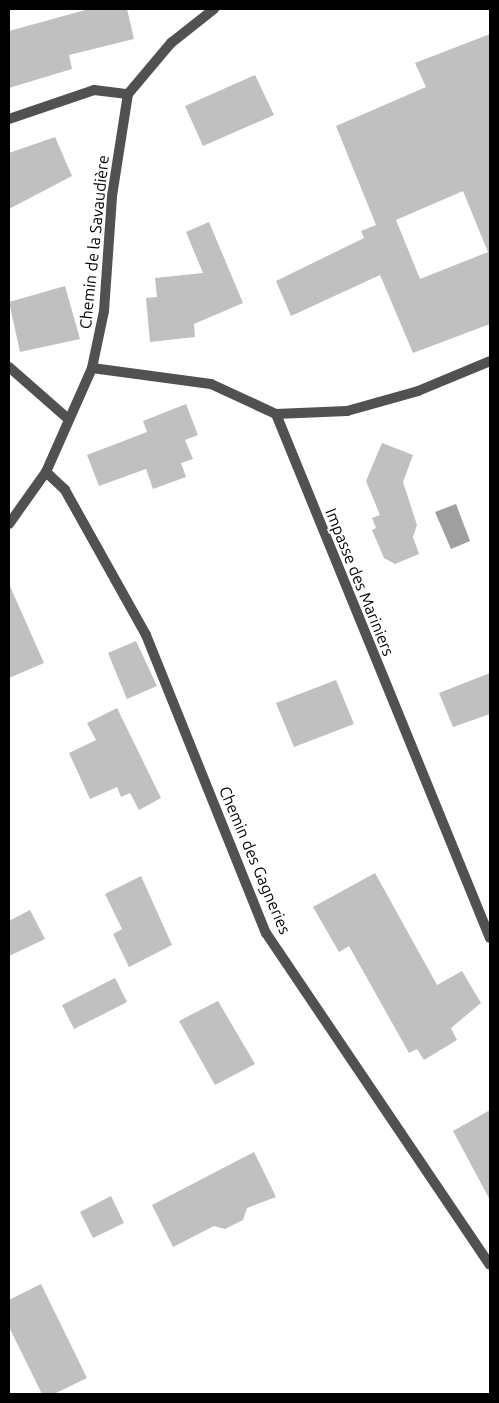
<!DOCTYPE html>
<html>
<head>
<meta charset="utf-8">
<style>
	body { margin:0 }
	#map { position:relative; width:499px; height:1403px; overflow:hidden; background:#fff; font-family:Ubuntu,sans-serif }
	div>[style] { position:absolute }
	.water>* { inset:0; background:#9f9f9f }
	.building>* { inset:0; background:#c0c0c0 }
	.street>* { height:10px; margin:-5px; padding:0 5px; transform-origin:5px; border-radius:5px; background:#515151 }
	span { translate:-50% -50%; white-space:nowrap; text-align:center; line-height:1.15; -webkit-text-stroke:4px #fff; paint-order:stroke }
	.street-label { font-size:16px; color:#000 }
	.frame { position:absolute; inset:0; border:10px solid #000; pointer-events:none }
</style>
</head>
<body>
<div id="map">
	<div class="water">
		<i style="clip-path:polygon(456px 504px,470px 541px,451px 549px,435px 512px)"></i>
	</div>
	<div class="building">
		<i style="clip-path:polygon(89px 9px,127px 9px,134px 39px,69px 55px,72px 69px,9px 88px,9px 31px)"></i>
		<i style="clip-path:polygon(evenodd,490px 34px,490px 324px,413px 353px,380px 275px,291px 316px,276px 281px,364px 238px,361px 231px,376px 225px,336px 126px,426px 87px,415px 63px,490px 34px,463px 191px,488px 252px,420px 279px,396px 220px,463px 191px)"></i>
		<i style="clip-path:polygon(255px 75px,274px 115px,203px 146px,185px 106px)"></i>
		<i style="clip-path:polygon(55px 137px,72px 176px,9px 209px,9px 153px)"></i>
		<i style="clip-path:polygon(209px 222px,243px 303px,194px 324px,195px 337px,150px 342px,146px 298px,157px 297px,155px 278px,203px 273px,186px 232px)"></i>
		<i style="clip-path:polygon(65px 286px,80px 339px,20px 352px,9px 302px)"></i>
		<i style="clip-path:polygon(186px 404px,198px 435px,185px 440px,193px 459px,181px 463px,186px 477px,153px 489px,146px 469px,99px 486px,87px 455px,147px 432px,143px 421px)"></i>
		<i style="clip-path:polygon(382px 443px,413px 455px,403px 482px,417px 525px,413px 537px,419px 554px,395px 564px,384px 558px,372px 530px,376px 528px,372px 518px,380px 515px,366px 481px)"></i>
		<i style="clip-path:polygon(9px 584px,44px 663px,9px 678px)"></i>
		<i style="clip-path:polygon(136px 641px,157px 686px,127px 699px,108px 653px)"></i>
		<i style="clip-path:polygon(490px 673px,490px 714px,453px 727px,439px 693px)"></i>
		<i style="clip-path:polygon(336px 680px,354px 724px,294px 747px,276px 703px)"></i>
		<i style="clip-path:polygon(117px 708px,161px 798px,139px 810px,130px 793px,121px 797px,117px 787px,90px 799px,69px 753px,96px 740px,87px 723px)"></i>
		<i style="clip-path:polygon(375px 873px,437px 985px,462px 971px,481px 1003px,451px 1028px,457px 1040px,424px 1060px,417px 1049px,409px 1053px,349px 946px,339px 952px,313px 907px)"></i>
		<i style="clip-path:polygon(141px 876px,172px 945px,129px 967px,113px 934px,122px 929px,105px 894px)"></i>
		<i style="clip-path:polygon(30px 910px,45px 939px,9px 956px,9px 921px)"></i>
		<i style="clip-path:polygon(115px 978px,127px 1002px,74px 1029px,62px 1005px)"></i>
		<i style="clip-path:polygon(218px 1001px,255px 1064px,215px 1085px,179px 1021px)"></i>
		<i style="clip-path:polygon(490px 1110px,490px 1200px,453px 1131px)"></i>
		<i style="clip-path:polygon(254px 1152px,276px 1197px,247px 1208px,243px 1220px,225px 1229px,214px 1226px,173px 1247px,152px 1205px)"></i>
		<i style="clip-path:polygon(111px 1196px,124px 1223px,93px 1238px,80px 1212px)"></i>
		<i style="clip-path:polygon(41px 1284px,87px 1378px,54px 1394px,42px 1394px,9px 1327px,9px 1300px)"></i>
	</div>
	<div class="street">
		<i style="left:9px;top:119px;width:90px;rotate:-18.8deg"></i>
		<i style="left:94px;top:90px;width:34px;rotate:7deg"></i>
		<i style="left:9px;top:367px;width:77px;rotate:41.3deg"></i>
		<i style="left:92px;top:368px;width:120px;rotate:7.7deg"></i>
		<i style="left:211px;top:384px;width:72px;rotate:24.8deg"></i>
		<i style="left:276px;top:414px;width:566px;rotate:67.79deg"></i>
		<i style="left:276px;top:414px;width:71px;rotate:-2.4deg"></i>
		<i style="left:347px;top:411px;width:74px;rotate:-15.7deg"></i>
		<i style="left:418px;top:391px;width:78px;rotate:-22.6deg"></i>
		<i style="left:46px;top:472px;width:26px;rotate:43deg"></i>
		<i style="left:65px;top:490px;width:166px;rotate:60.8deg"></i>
		<i style="left:146px;top:635px;width:321px;rotate:68.1deg"></i>
		<i style="left:266px;top:933px;width:400px;rotate:56deg"></i>
		<i style="left:9px;top:524px;width:64px;rotate:-54.6deg"></i>
		<i style="left:46px;top:472px;width:114px;rotate:-66.1deg"></i>
		<i style="left:92px;top:368px;width:58px;rotate:-78.1deg"></i>
		<i style="left:104px;top:311px;width:115px;rotate:-86deg"></i>
		<i style="left:112px;top:196px;width:103px;rotate:-81.1deg"></i>
		<i style="left:128px;top:94px;width:67px;rotate:-49.9deg"></i>
		<i style="left:171px;top:43px;width:55px;rotate:-38.3deg"></i>
	</div>
	<div class="street-label">
		<span style="left:94px;top:242px;rotate:-84deg">Chemin de la Savaudière</span>
		<span style="left:360px;top:582px;rotate:68deg">Impasse des Mariniers</span>
		<span style="left:255px;top:860px;rotate:67deg">Chemin des Gagneries</span>
	</div>
	<div class="frame"></div>
</div>
</body>
</html>
